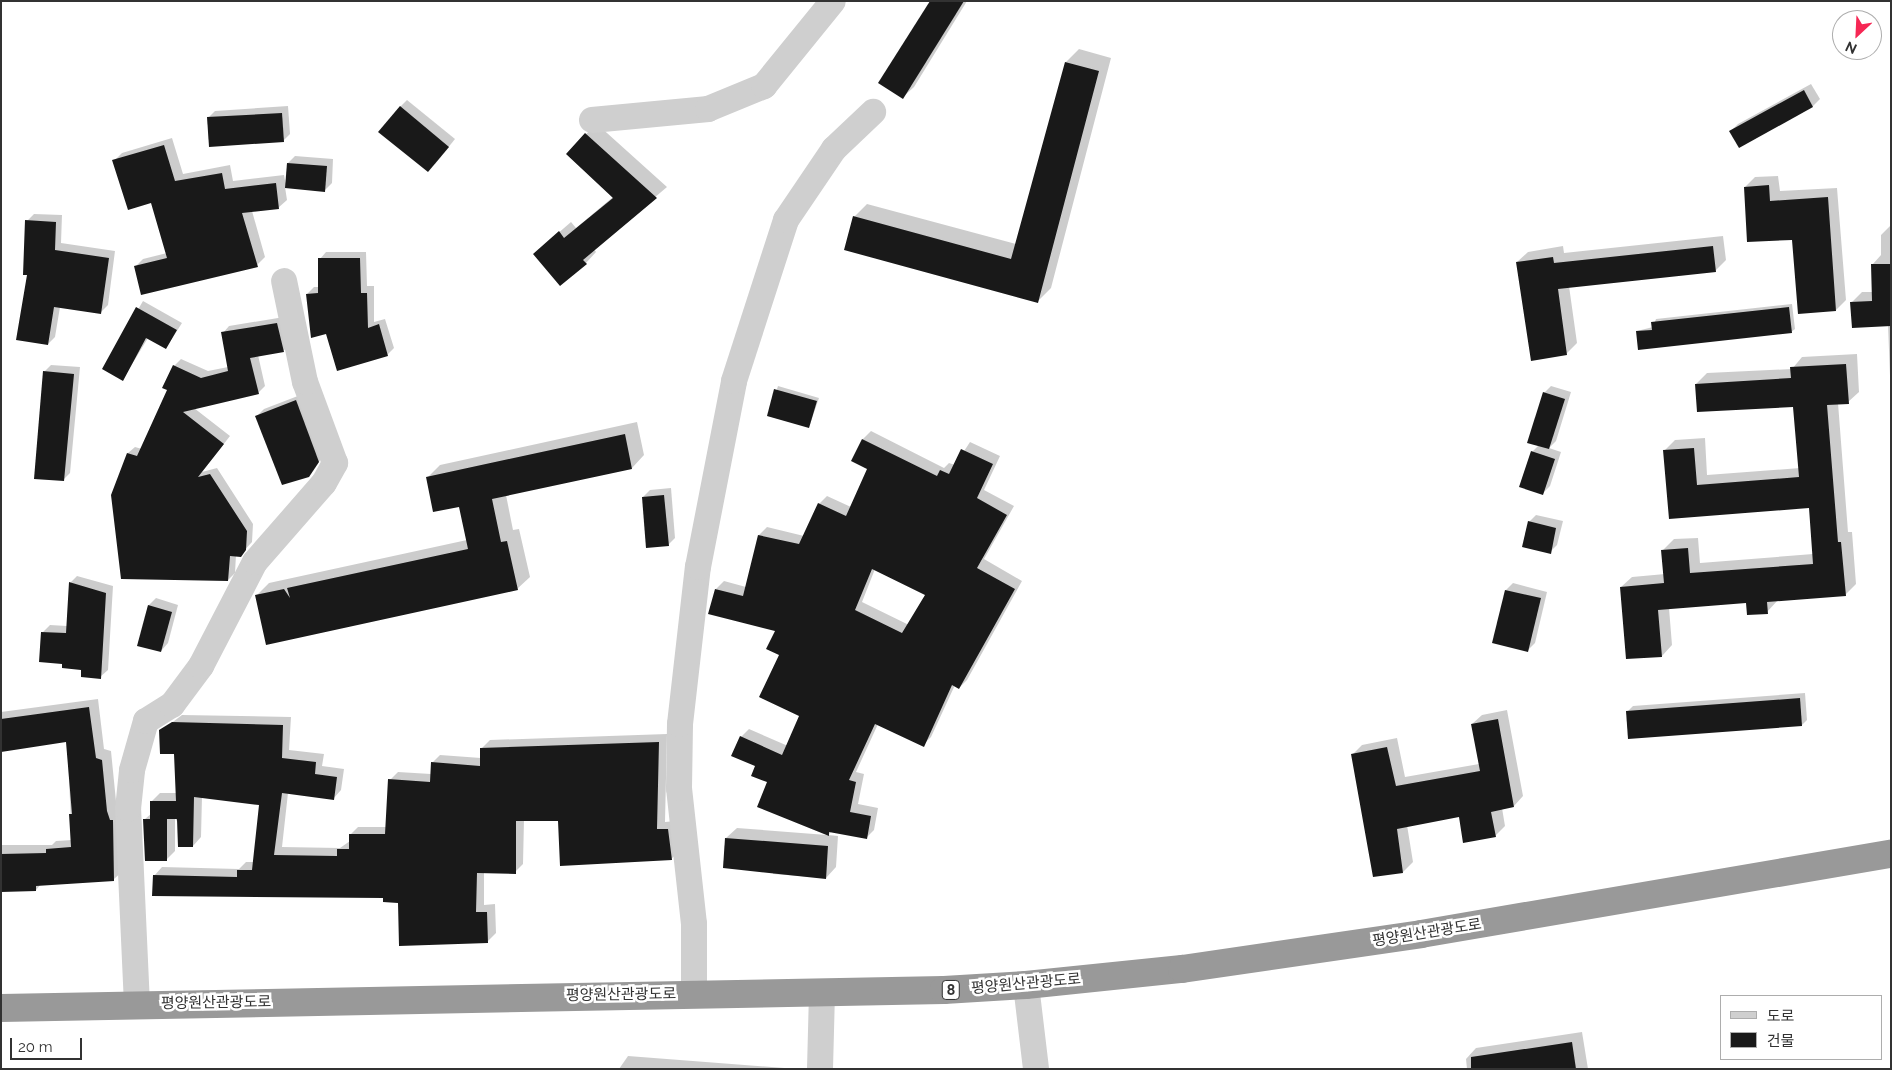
<!DOCTYPE html>
<html>
<head>
<meta charset="utf-8">
<style>
	body { margin:0 }
	#map { position:relative; width:1892px; height:1070px; overflow:hidden; background:#fff; font-family:Raleway,"Noto Sans KR",sans-serif }
	div>[style] { position:absolute }
	.shadow>* { inset:0; background:#0003 }
	.building>* { inset:0; background:#191919 }
	.minor>* { height:26px; margin:-13px; padding:0 13px; transform-origin:13px; border-radius:13px; background:#cfcfcf }
	.highway>* { height:28px; margin:-14px; padding:0 14px; transform-origin:14px; border-radius:14px; background:#999 }
	span { translate:-50% -50%; white-space:nowrap; text-align:center; line-height:1.15; -webkit-text-stroke:5px #fff; paint-order:stroke }
	.shield-label span { padding:1px 4px; background:#fff; border:1px solid; border-radius:4px; -webkit-text-stroke-width:0 }
	.shield-label { font-size:14px; color:#323232; font-weight:700 }
	.street-label { font-size:15px; color:#323232 }
	.frame { position:absolute; inset:0; border:2px solid #323232; pointer-events:none }
	.legend { position:absolute; left:1720px; top:995px; width:162px; height:65px; box-sizing:border-box; background:#fff; border:1px solid #adadad; margin:0; padding:6px 9px; list-style:none; font-size:15px; color:#323232 }
	.legend li { display:flex; align-items:center; gap:10px; height:25px }
	.legend b { width:25px; border:1px solid #adadad }
	.north { position:absolute; left:1832px; top:10px; width:50px; height:50px; box-sizing:border-box; background:#fff; border:1px solid #adadad; border-radius:50%; rotate:205deg; font-size:14px; font-weight:700; line-height:20px; text-align:center; color:#323232 }
	.north::after { content:''; display:block; margin:auto; width:18px; height:22px; background:#f62754; clip-path:polygon(50% 0,100% 100%,50% 72%,0 100%) }
	.scale { position:absolute; left:10px; top:1038px; width:72px; height:22px; box-sizing:border-box; border:2px solid #323232; border-top:0; padding-left:6px; font-size:15px; line-height:18px; white-space:nowrap; color:#323232; -webkit-text-stroke:4px #fff; paint-order:stroke }
</style>
</head>
<body>
<div id="map">
	<div class="shadow">
		<i style="clip-path:polygon(931px 1px,967px 1px,914px 87px,903px 97px)"></i>
		<i style="clip-path:polygon(1079px 49px,1111px 58px,1051px 288px,1038px 301px,854px 217px,867px 204px,1016px 244px,1066px 62px)"></i>
		<i style="clip-path:polygon(1811px 84px,1820px 99px,1813px 106px,1740px 146px,1731px 131px,1738px 124px)"></i>
		<i style="clip-path:polygon(407px 100px,455px 139px,435px 164px,400px 107px)"></i>
		<i style="clip-path:polygon(288px 106px,290px 134px,283px 141px,208px 118px,215px 111px)"></i>
		<i style="clip-path:polygon(597px 124px,667px 187px,594px 249px,596px 252px,586px 263px,534px 254px,571px 222px,576px 228px,613px 197px,586px 134px)"></i>
		<i style="clip-path:polygon(172px 138px,183px 174px,230px 165px,233px 181px,284px 175px,286px 186px,288px 163px,295px 156px,333px 159px,332px 183px,325px 190px,285px 187px,287px 200px,278px 208px,252px 211px,265px 257px,257px 265px,135px 267px,143px 259px,167px 253px,152px 202px,114px 161px,122px 153px)"></i>
		<i style="clip-path:polygon(1778px 176px,1780px 191px,1837px 188px,1846px 300px,1836px 310px,1793px 238px,1745px 187px,1755px 177px)"></i>
		<i style="clip-path:polygon(34px 214px,62px 215px,61px 243px,115px 251px,108px 305px,101px 312px,60px 307px,55px 337px,48px 344px,29px 274px,27px 221px)"></i>
		<i style="clip-path:polygon(1891px 225px,1891px 401px,1888px 325px,1852px 302px,1862px 292px,1873px 292px,1872px 265px,1881px 255px,1881px 235px)"></i>
		<i style="clip-path:polygon(1723px 236px,1726px 260px,1715px 271px,1569px 286px,1577px 343px,1566px 354px,1517px 262px,1528px 252px,1563px 246px,1564px 253px)"></i>
		<i style="clip-path:polygon(326px 252px,366px 252px,367px 286px,374px 286px,374px 322px,385px 319px,394px 348px,387px 355px,327px 333px,312px 336px,307px 294px,314px 287px,319px 287px,320px 259px)"></i>
		<i style="clip-path:polygon(143px 301px,182px 323px,166px 348px,148px 338px,123px 379px,103px 369px)"></i>
		<i style="clip-path:polygon(1792px 304px,1795px 329px,1791px 332px,1637px 331px,1653px 327px,1656px 319px)"></i>
		<i style="clip-path:polygon(284px 317px,290px 345px,283px 351px,258px 355px,265px 386px,258px 393px,194px 408px,230px 436px,202px 472px,217px 468px,253px 524px,252px 542px,240px 555px,236px 555px,235px 573px,228px 580px,112px 495px,128px 453px,135px 447px,142px 449px,168px 390px,174px 366px,181px 359px,208px 371px,228px 367px,223px 333px,229px 326px)"></i>
		<i style="clip-path:polygon(1857px 354px,1859px 392px,1848px 402px,1838px 403px,1848px 532px,1852px 532px,1856px 584px,1845px 595px,1778px 600px,1767px 612px,1747px 602px,1669px 608px,1672px 645px,1662px 656px,1621px 587px,1632px 577px,1665px 574px,1663px 550px,1674px 539px,1698px 538px,1700px 563px,1813px 554px,1810px 507px,1670px 518px,1664px 451px,1675px 440px,1705px 438px,1707px 475px,1800px 468px,1794px 406px,1696px 384px,1707px 373px,1792px 369px,1802px 357px)"></i>
		<i style="clip-path:polygon(51px 365px,80px 367px,70px 473px,63px 480px,44px 372px)"></i>
		<i style="clip-path:polygon(778px 386px,819px 398px,809px 427px,768px 416px)"></i>
		<i style="clip-path:polygon(1551px 386px,1571px 392px,1556px 441px,1549px 448px,1561px 452px,1550px 486px,1543px 493px,1532px 452px,1539px 445px,1544px 393px)"></i>
		<i style="clip-path:polygon(303px 394px,325px 454px,308px 476px,257px 416px,264px 409px)"></i>
		<i style="clip-path:polygon(637px 422px,644px 455px,632px 468px,506px 495px,513px 530px,519px 529px,530px 577px,517px 589px,267px 644px,256px 596px,269px 583px,467px 540px,460px 505px,427px 478px,440px 465px)"></i>
		<i style="clip-path:polygon(evenodd,871px 431px,944px 468px,949px 463px,955px 465px,970px 442px,1000px 456px,984px 490px,1014px 506px,984px 559px,1022px 581px,967px 680px,959px 688px,955px 685px,931px 737px,923px 745px,878px 724px,856px 772px,864px 774px,858px 804px,878px 808px,874px 830px,866px 838px,832px 831px,828px 835px,838px 836px,836px 867px,826px 878px,773px 874px,773px 871px,726px 838px,737px 828px,827px 835px,769px 782px,741px 737px,749px 729px,788px 746px,801px 715px,781px 654px,777px 630px,716px 589px,724px 581px,746px 587px,759px 535px,767px 527px,804px 536px,819px 504px,827px 496px,851px 507px,869px 468px,863px 439px,871px 431px,875px 569px,927px 594px,909px 625px,862px 602px,875px 569px)"></i>
		<i style="clip-path:polygon(671px 488px,675px 538px,668px 545px,643px 497px,650px 490px)"></i>
		<i style="clip-path:polygon(1536px 515px,1563px 521px,1557px 545px,1550px 552px,1529px 522px)"></i>
		<i style="clip-path:polygon(77px 576px,113px 586px,108px 670px,100px 677px,64px 662px,43px 632px,50px 625px,67px 626px,70px 583px)"></i>
		<i style="clip-path:polygon(1513px 583px,1547px 592px,1535px 643px,1528px 650px,1506px 590px)"></i>
		<i style="clip-path:polygon(156px 598px,178px 605px,168px 643px,161px 651px,139px 645px,149px 605px)"></i>
		<i style="clip-path:polygon(1805px 693px,1807px 720px,1802px 725px,1627px 712px,1633px 706px)"></i>
		<i style="clip-path:polygon(98px 699px,104px 749px,111px 751px,123px 871px,114px 879px,41px 884px,36px 890px,1px 891px,1px 845px,52px 845px,56px 841px,72px 840px,67px 741px,1px 750px,1px 712px)"></i>
		<i style="clip-path:polygon(1507px 710px,1523px 796px,1514px 806px,1502px 808px,1505px 826px,1495px 836px,1460px 816px,1407px 825px,1413px 862px,1403px 872px,1374px 876px,1352px 755px,1362px 745px,1397px 738px,1405px 777px,1479px 764px,1472px 724px,1482px 715px)"></i>
		<i style="clip-path:polygon(182px 715px,291px 717px,289px 750px,324px 754px,322px 766px,344px 769px,341px 790px,333px 799px,288px 793px,282px 847px,340px 848px,350px 841px,350px 835px,358px 827px,387px 827px,390px 780px,398px 772px,431px 774px,432px 763px,440px 755px,481px 758px,482px 748px,490px 740px,667px 734px,665px 822px,676px 821px,680px 851px,671px 859px,559px 820px,524px 820px,523px 864px,515px 872px,484px 872px,484px 905px,495px 904px,496px 933px,488px 941px,384px 897px,154px 876px,162px 867px,239px 869px,246px 862px,254px 862px,261px 804px,202px 797px,201px 837px,193px 846px,175px 818px,175px 851px,166px 860px,145px 819px,152px 813px,152px 801px,160px 793px,177px 793px,175px 753px,161px 731px)"></i>
		<i style="clip-path:polygon(1582px 1032px,1588px 1069px,1467px 1069px,1466px 1059px,1476px 1048px)"></i>
		<i style="clip-path:polygon(628px 1056px,797px 1069px,619px 1069px)"></i>
	</div>
	<div class="building">
		<i style="clip-path:polygon(930px 1px,964px 1px,903px 99px,878px 83px)"></i>
		<i style="clip-path:polygon(1065px 62px,1099px 71px,1038px 303px,844px 250px,853px 216px,1011px 259px)"></i>
		<i style="clip-path:polygon(1804px 90px,1813px 107px,1739px 148px,1729px 131px)"></i>
		<i style="clip-path:polygon(400px 106px,449px 147px,428px 172px,378px 132px)"></i>
		<i style="clip-path:polygon(282px 113px,284px 142px,209px 147px,207px 117px)"></i>
		<i style="clip-path:polygon(585px 133px,657px 198px,583px 260px,587px 264px,560px 286px,533px 254px,559px 231px,564px 238px,613px 198px,566px 154px)"></i>
		<i style="clip-path:polygon(164px 145px,175px 181px,222px 173px,225px 189px,276px 183px,279px 209px,242px 213px,258px 267px,141px 295px,134px 266px,167px 258px,151px 203px,128px 210px,112px 160px)"></i>
		<i style="clip-path:polygon(287px 163px,327px 166px,325px 192px,285px 188px)"></i>
		<i style="clip-path:polygon(1769px 185px,1770px 201px,1828px 197px,1836px 311px,1798px 314px,1792px 240px,1747px 242px,1744px 187px)"></i>
		<i style="clip-path:polygon(25px 220px,56px 222px,55px 250px,109px 258px,101px 314px,54px 307px,48px 345px,16px 340px,27px 275px,23px 275px)"></i>
		<i style="clip-path:polygon(1713px 246px,1716px 272px,1558px 289px,1567px 355px,1531px 361px,1516px 262px,1553px 257px,1554px 263px)"></i>
		<i style="clip-path:polygon(318px 258px,360px 258px,361px 293px,367px 293px,368px 328px,379px 324px,388px 356px,337px 371px,326px 334px,311px 338px,306px 294px,318px 293px)"></i>
		<i style="clip-path:polygon(1871px 264px,1891px 264px,1891px 326px,1852px 328px,1850px 302px,1872px 301px)"></i>
		<i style="clip-path:polygon(136px 307px,177px 330px,166px 349px,146px 338px,123px 381px,102px 369px)"></i>
		<i style="clip-path:polygon(1789px 307px,1792px 333px,1638px 350px,1636px 331px,1652px 330px,1651px 322px)"></i>
		<i style="clip-path:polygon(277px 323px,284px 352px,250px 358px,259px 394px,183px 412px,224px 444px,198px 477px,210px 474px,247px 531px,246px 550px,241px 557px,230px 556px,228px 581px,121px 579px,111px 495px,127px 453px,137px 456px,167px 390px,162px 388px,173px 365px,201px 378px,228px 371px,221px 332px)"></i>
		<i style="clip-path:polygon(1846px 364px,1849px 404px,1827px 405px,1838px 542px,1841px 542px,1846px 596px,1767px 602px,1768px 614px,1747px 615px,1746px 603px,1658px 610px,1662px 657px,1626px 659px,1620px 587px,1664px 583px,1661px 550px,1688px 548px,1690px 573px,1813px 564px,1809px 508px,1669px 519px,1663px 450px,1694px 448px,1697px 485px,1799px 477px,1793px 407px,1697px 412px,1695px 384px,1791px 378px,1790px 367px)"></i>
		<i style="clip-path:polygon(43px 371px,74px 374px,64px 481px,34px 479px)"></i>
		<i style="clip-path:polygon(774px 389px,817px 401px,809px 428px,767px 416px)"></i>
		<i style="clip-path:polygon(1543px 392px,1565px 399px,1549px 449px,1527px 443px)"></i>
		<i style="clip-path:polygon(296px 400px,319px 462px,309px 477px,282px 485px,255px 416px)"></i>
		<i style="clip-path:polygon(625px 434px,632px 469px,492px 499px,501px 542px,507px 541px,518px 590px,266px 645px,255px 595px,284px 589px,290px 598px,287px 588px,468px 549px,459px 507px,433px 512px,426px 477px)"></i>
		<i style="clip-path:polygon(evenodd,862px 439px,937px 476px,940px 470px,949px 474px,961px 449px,993px 464px,977px 498px,1007px 515px,977px 568px,1015px 589px,959px 689px,952px 685px,924px 747px,875px 724px,849px 780px,856px 782px,850px 812px,871px 816px,867px 839px,829px 832px,829px 836px,757px 807px,767px 782px,751px 776px,755px 766px,731px 756px,740px 736px,782px 755px,799px 716px,759px 697px,779px 655px,766px 649px,775px 631px,708px 614px,715px 589px,743px 596px,758px 535px,799px 544px,818px 503px,846px 516px,867px 469px,851px 461px,862px 439px,872px 569px,925px 595px,902px 633px,855px 610px,872px 569px)"></i>
		<i style="clip-path:polygon(1531px 451px,1555px 459px,1543px 495px,1519px 487px)"></i>
		<i style="clip-path:polygon(664px 495px,669px 546px,646px 548px,642px 497px)"></i>
		<i style="clip-path:polygon(1528px 521px,1556px 528px,1551px 554px,1522px 547px)"></i>
		<i style="clip-path:polygon(69px 582px,106px 593px,101px 679px,81px 677px,81px 670px,62px 668px,62px 664px,39px 662px,41px 632px,66px 633px)"></i>
		<i style="clip-path:polygon(1505px 590px,1541px 598px,1528px 652px,1492px 643px)"></i>
		<i style="clip-path:polygon(148px 605px,172px 612px,161px 652px,137px 646px)"></i>
		<i style="clip-path:polygon(1800px 698px,1802px 726px,1628px 739px,1626px 711px)"></i>
		<i style="clip-path:polygon(89px 707px,96px 758px,102px 760px,107px 811px,110px 820px,113px 820px,114px 881px,36px 886px,36px 891px,1px 892px,1px 854px,46px 853px,46px 849px,71px 847px,69px 814px,72px 814px,66px 742px,1px 752px,1px 719px)"></i>
		<i style="clip-path:polygon(1498px 719px,1514px 807px,1491px 812px,1496px 837px,1463px 843px,1459px 817px,1397px 829px,1403px 873px,1373px 877px,1351px 754px,1387px 747px,1396px 786px,1480px 771px,1471px 724px)"></i>
		<i style="clip-path:polygon(172px 722px,283px 725px,282px 758px,316px 762px,315px 774px,337px 777px,334px 800px,282px 793px,274px 855px,337px 856px,337px 849px,349px 849px,349px 834px,385px 834px,388px 779px,430px 782px,431px 762px,480px 766px,480px 748px,659px 742px,657px 829px,668px 829px,672px 860px,560px 866px,558px 821px,516px 821px,516px 874px,477px 873px,476px 912px,487px 912px,488px 943px,399px 946px,398px 903px,383px 902px,383px 898px,152px 896px,153px 875px,237px 877px,237px 870px,252px 870px,259px 805px,194px 797px,193px 847px,178px 847px,177px 819px,167px 819px,167px 861px,145px 861px,143px 819px,150px 819px,150px 801px,176px 801px,174px 754px,160px 754px,159px 730px)"></i>
		<i style="clip-path:polygon(725px 838px,828px 846px,826px 879px,723px 868px)"></i>
		<i style="clip-path:polygon(1572px 1042px,1576px 1069px,1471px 1069px,1471px 1057px)"></i>
	</div>
	<div class="minor">
		<i style="left:592px;top:120px;width:117px;rotate:-5.4deg"></i>
		<i style="left:708px;top:109px;width:61px;rotate:-22.3deg"></i>
		<i style="left:764px;top:86px;width:109px;rotate:-50.9deg"></i>
		<i style="left:1026px;top:985px;width:85px;rotate:83.2deg"></i>
		<i style="left:694px;top:994px;width:70px;rotate:-90deg"></i>
		<i style="left:694px;top:924px;width:137px;rotate:-96.3deg"></i>
		<i style="left:679px;top:788px;width:64px;rotate:-89.1deg"></i>
		<i style="left:680px;top:724px;width:158px;rotate:-83.5deg"></i>
		<i style="left:698px;top:567px;width:189px;rotate:-79deg"></i>
		<i style="left:734px;top:381px;width:169px;rotate:-72.1deg"></i>
		<i style="left:786px;top:220px;width:86px;rotate:-55.9deg"></i>
		<i style="left:834px;top:149px;width:54px;rotate:-43.5deg"></i>
		<i style="left:137px;top:1005px;width:196px;rotate:-92.6deg"></i>
		<i style="left:128px;top:809px;width:39px;rotate:-84deg"></i>
		<i style="left:132px;top:770px;width:51px;rotate:-74.1deg"></i>
		<i style="left:146px;top:721px;width:31px;rotate:-32deg"></i>
		<i style="left:172px;top:705px;width:49px;rotate:-53.4deg"></i>
		<i style="left:201px;top:666px;width:117px;rotate:-62.6deg"></i>
		<i style="left:255px;top:562px;width:105px;rotate:-48.9deg"></i>
		<i style="left:324px;top:483px;width:23px;rotate:-61deg"></i>
		<i style="left:335px;top:463px;width:86px;rotate:-110.3deg"></i>
		<i style="left:305px;top:382px;width:103px;rotate:-101.7deg"></i>
		<i style="left:820px;top:1069px;width:76px;rotate:-88.5deg"></i>
	</div>
	<div class="highway">
		<i style="left:1px;top:1008px;width:943px;rotate:-1.09deg"></i>
		<i style="left:944px;top:990px;width:82px;rotate:-3.5deg"></i>
		<i style="left:1026px;top:985px;width:157px;rotate:-5.9deg"></i>
		<i style="left:1182px;top:969px;width:242px;rotate:-8.3deg"></i>
		<i style="left:1421px;top:934px;width:477px;rotate:-9.7deg"></i>
	</div>
	<div class="shield-label">
		<span style="left:951px;top:990px">8</span>
	</div>
	<div class="street-label">
		<span style="left:1427px;top:933px;rotate:-9deg">평양원산관광도로</span>
		<span style="left:1026px;top:984px;rotate:-5deg">평양원산관광도로</span>
		<span style="left:621px;top:995px;rotate:-1deg">평양원산관광도로</span>
		<span style="left:216px;top:1003px;rotate:-1deg">평양원산관광도로</span>
	</div>
	<div class="frame"></div>
	<ul class="legend">
	<li><b style="height:6px;background:#cfcfcf"></b>도로</li>
	<li><b style="height:14px;background:#191919"></b>건물</li>
	</ul>
	<div class="north">N</div>
	<div class="scale">20 m</div>
</div>
</body>
</html>
